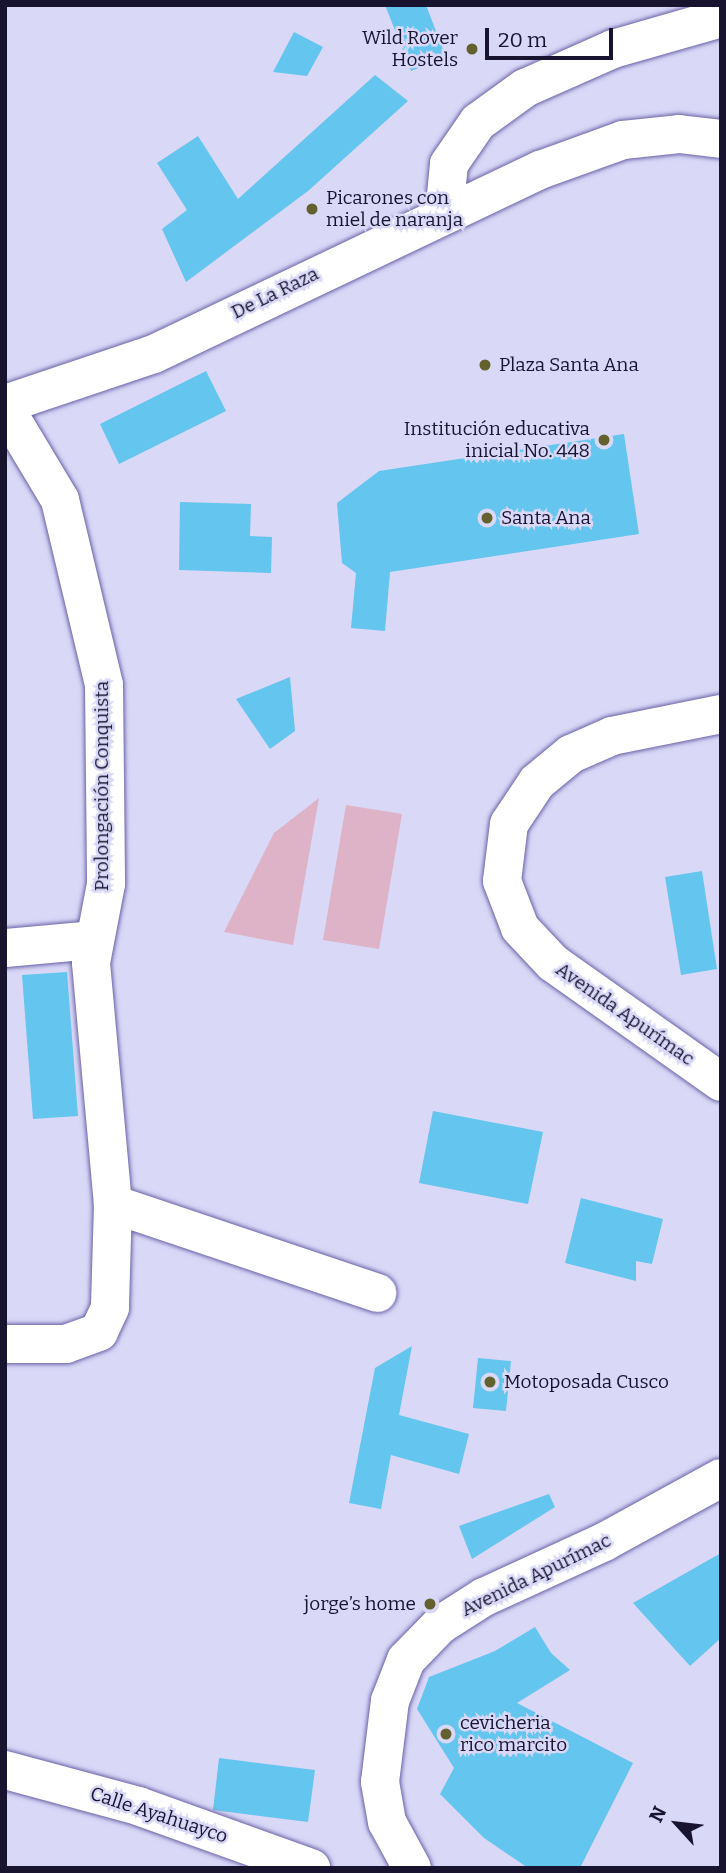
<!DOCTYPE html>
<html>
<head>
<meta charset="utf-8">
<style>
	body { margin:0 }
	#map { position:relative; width:726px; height:1873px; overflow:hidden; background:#d9d8f7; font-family:Bitter,serif }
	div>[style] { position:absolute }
	.green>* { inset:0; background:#deb2c7 }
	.building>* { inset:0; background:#64c5ee }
	.roads { filter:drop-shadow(0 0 2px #6a61a7) drop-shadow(0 0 2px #6a61a7) }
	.minor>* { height:38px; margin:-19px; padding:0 19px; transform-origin:19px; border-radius:19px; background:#fff }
	.secondary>* { height:38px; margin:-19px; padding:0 19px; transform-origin:19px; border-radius:19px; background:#fff }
	.dots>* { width:19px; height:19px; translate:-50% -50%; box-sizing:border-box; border:4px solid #d9d8f7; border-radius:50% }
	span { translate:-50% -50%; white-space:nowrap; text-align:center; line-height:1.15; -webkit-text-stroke:5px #d9d8f7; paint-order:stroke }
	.poi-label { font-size:19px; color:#181430 }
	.right { translate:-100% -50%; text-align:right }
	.left { translate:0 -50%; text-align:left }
	.street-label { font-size:19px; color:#181430 }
	.frame { position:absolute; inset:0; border:7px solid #181430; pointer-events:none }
	.north { position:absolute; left:642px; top:1789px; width:70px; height:70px; -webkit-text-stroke:5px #d9d8f7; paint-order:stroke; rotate:297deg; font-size:19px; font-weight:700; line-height:28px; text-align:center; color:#181430 }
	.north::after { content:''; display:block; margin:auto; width:24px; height:32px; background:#181430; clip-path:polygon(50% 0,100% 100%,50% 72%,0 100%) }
	.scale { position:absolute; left:485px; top:28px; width:128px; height:32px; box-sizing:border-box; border:4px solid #181430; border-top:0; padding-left:9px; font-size:21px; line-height:24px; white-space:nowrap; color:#181430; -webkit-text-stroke:5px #d9d8f7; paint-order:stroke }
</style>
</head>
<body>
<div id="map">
	<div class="green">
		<i style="clip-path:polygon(319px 798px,293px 945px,224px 932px,274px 833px)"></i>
		<i style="clip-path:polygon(346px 805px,402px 814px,379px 949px,323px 940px)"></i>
	</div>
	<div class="building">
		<i style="clip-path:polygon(385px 5px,426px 5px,446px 57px,411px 71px)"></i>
		<i style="clip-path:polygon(294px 32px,323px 47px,307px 76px,273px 72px)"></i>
		<i style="clip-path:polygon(375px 75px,408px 101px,308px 191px,186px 282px,162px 229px,187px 210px,157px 163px,198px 136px,238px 199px)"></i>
		<i style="clip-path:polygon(206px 371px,226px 411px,119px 464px,100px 424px)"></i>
		<i style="clip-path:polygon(624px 434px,639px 534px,390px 572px,385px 631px,351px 628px,356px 573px,342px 563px,337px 503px,379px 471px)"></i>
		<i style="clip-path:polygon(180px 502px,251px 504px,250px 536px,272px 537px,271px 573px,179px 570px)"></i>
		<i style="clip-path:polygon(290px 677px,295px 731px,270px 749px,236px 699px)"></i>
		<i style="clip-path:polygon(702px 871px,717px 969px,681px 975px,665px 877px)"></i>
		<i style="clip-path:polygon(67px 972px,78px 1116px,33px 1119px,22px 975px)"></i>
		<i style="clip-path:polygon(433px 1111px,543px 1132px,528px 1204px,419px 1183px)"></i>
		<i style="clip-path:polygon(581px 1198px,663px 1219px,652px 1264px,636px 1261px,636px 1281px,565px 1263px)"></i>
		<i style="clip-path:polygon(412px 1346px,399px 1415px,469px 1434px,459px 1474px,391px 1455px,381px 1509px,349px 1503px,375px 1368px)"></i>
		<i style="clip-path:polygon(478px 1358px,511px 1361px,506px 1411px,473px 1408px)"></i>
		<i style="clip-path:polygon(549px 1494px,555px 1507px,472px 1559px,459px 1526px)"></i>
		<i style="clip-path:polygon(721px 1553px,721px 1638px,690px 1666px,633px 1603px)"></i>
		<i style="clip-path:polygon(535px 1627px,551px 1653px,570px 1670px,517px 1703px,633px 1763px,580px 1868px,528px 1868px,484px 1838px,440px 1794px,454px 1768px,417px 1709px,429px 1677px,495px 1651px)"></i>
		<i style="clip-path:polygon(219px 1758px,315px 1770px,308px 1822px,213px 1810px)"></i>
	</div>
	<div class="roads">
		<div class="minor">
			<i style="left:444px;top:215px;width:51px;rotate:-84.4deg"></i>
			<i style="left:449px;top:164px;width:51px;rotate:-55.4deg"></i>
			<i style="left:478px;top:122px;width:58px;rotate:-35.9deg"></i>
			<i style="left:525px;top:88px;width:96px;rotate:-23.9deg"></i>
			<i style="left:613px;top:49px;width:112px;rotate:-16deg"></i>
			<i style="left:5px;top:408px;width:107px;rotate:59.1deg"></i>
			<i style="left:60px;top:500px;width:190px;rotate:76.6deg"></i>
			<i style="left:104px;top:685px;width:199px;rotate:89.4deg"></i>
			<i style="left:106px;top:884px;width:80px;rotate:100.8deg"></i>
			<i style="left:91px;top:963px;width:242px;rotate:84.8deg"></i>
			<i style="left:113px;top:1204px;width:104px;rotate:91.7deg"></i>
			<i style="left:110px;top:1308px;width:26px;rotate:115deg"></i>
			<i style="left:99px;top:1332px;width:35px;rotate:160deg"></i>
			<i style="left:66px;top:1344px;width:61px;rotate:180deg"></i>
			<i style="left:5px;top:948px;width:88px;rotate:-5.2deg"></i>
			<i style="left:113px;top:1204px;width:279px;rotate:18.6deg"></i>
			<i style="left:5px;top:1770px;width:138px;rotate:15.1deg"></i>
			<i style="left:138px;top:1806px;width:184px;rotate:19.7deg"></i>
		</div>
		<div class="secondary">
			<i style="left:5px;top:404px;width:157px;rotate:-18.6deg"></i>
			<i style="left:154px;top:354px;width:428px;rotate:-25.5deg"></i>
			<i style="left:540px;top:170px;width:88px;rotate:-19.9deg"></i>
			<i style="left:623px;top:140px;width:56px;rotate:-6.1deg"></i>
			<i style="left:679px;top:134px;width:42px;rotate:6.8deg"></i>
			<i style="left:721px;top:714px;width:111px;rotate:168.6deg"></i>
			<i style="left:612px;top:736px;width:45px;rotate:156.3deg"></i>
			<i style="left:571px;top:754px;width:44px;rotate:140.5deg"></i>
			<i style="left:537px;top:782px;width:50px;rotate:123.7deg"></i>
			<i style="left:509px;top:824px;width:57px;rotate:97deg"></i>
			<i style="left:502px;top:881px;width:50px;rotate:69deg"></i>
			<i style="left:520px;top:928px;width:48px;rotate:46.7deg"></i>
			<i style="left:553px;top:963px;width:206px;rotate:35.3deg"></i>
			<i style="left:412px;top:1868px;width:52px;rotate:-118.5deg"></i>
			<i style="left:387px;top:1822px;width:41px;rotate:-99.9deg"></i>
			<i style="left:380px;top:1782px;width:82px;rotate:-83deg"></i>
			<i style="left:390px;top:1701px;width:44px;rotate:-68.7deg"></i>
			<i style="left:406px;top:1660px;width:49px;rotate:-45.8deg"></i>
			<i style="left:440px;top:1625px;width:52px;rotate:-32.5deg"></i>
			<i style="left:484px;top:1597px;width:132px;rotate:-24.6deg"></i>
			<i style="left:604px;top:1542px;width:133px;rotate:-28.7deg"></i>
		</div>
	</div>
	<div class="dots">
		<i style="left:472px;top:49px;background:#63622f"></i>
		<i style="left:312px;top:209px;background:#63622f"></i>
		<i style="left:485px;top:365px;background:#63622f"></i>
		<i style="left:604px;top:440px;background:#63622f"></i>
		<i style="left:487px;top:518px;background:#63622f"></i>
		<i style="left:490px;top:1382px;background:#63622f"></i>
		<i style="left:430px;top:1604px;background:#63622f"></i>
		<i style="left:446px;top:1734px;background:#63622f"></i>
	</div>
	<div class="poi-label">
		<span class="right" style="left:458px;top:49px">Wild Rover<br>Hostels</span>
		<span class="left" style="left:326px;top:209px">Picarones con<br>miel de naranja</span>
		<span class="left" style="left:499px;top:365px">Plaza Santa Ana</span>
		<span class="right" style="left:590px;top:440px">Institución educativa<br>inicial No. 448</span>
		<span class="left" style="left:501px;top:518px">Santa Ana</span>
		<span class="left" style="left:504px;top:1382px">Motoposada Cusco</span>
		<span class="right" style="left:416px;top:1604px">jorge’s home</span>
		<span class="left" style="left:460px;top:1734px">cevicheria<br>rico marcito</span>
	</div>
	<div class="street-label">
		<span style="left:275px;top:293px;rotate:-26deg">De La Raza</span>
		<span style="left:102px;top:786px;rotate:-90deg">Prolongación Conquista</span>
		<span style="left:625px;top:1014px;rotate:35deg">Avenida Apurímac</span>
		<span style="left:536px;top:1575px;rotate:-26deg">Avenida Apurímac</span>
		<span style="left:159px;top:1815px;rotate:18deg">Calle Ayahuayco</span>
	</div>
	<div class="frame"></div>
	<div class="north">N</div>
	<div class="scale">20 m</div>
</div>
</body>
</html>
